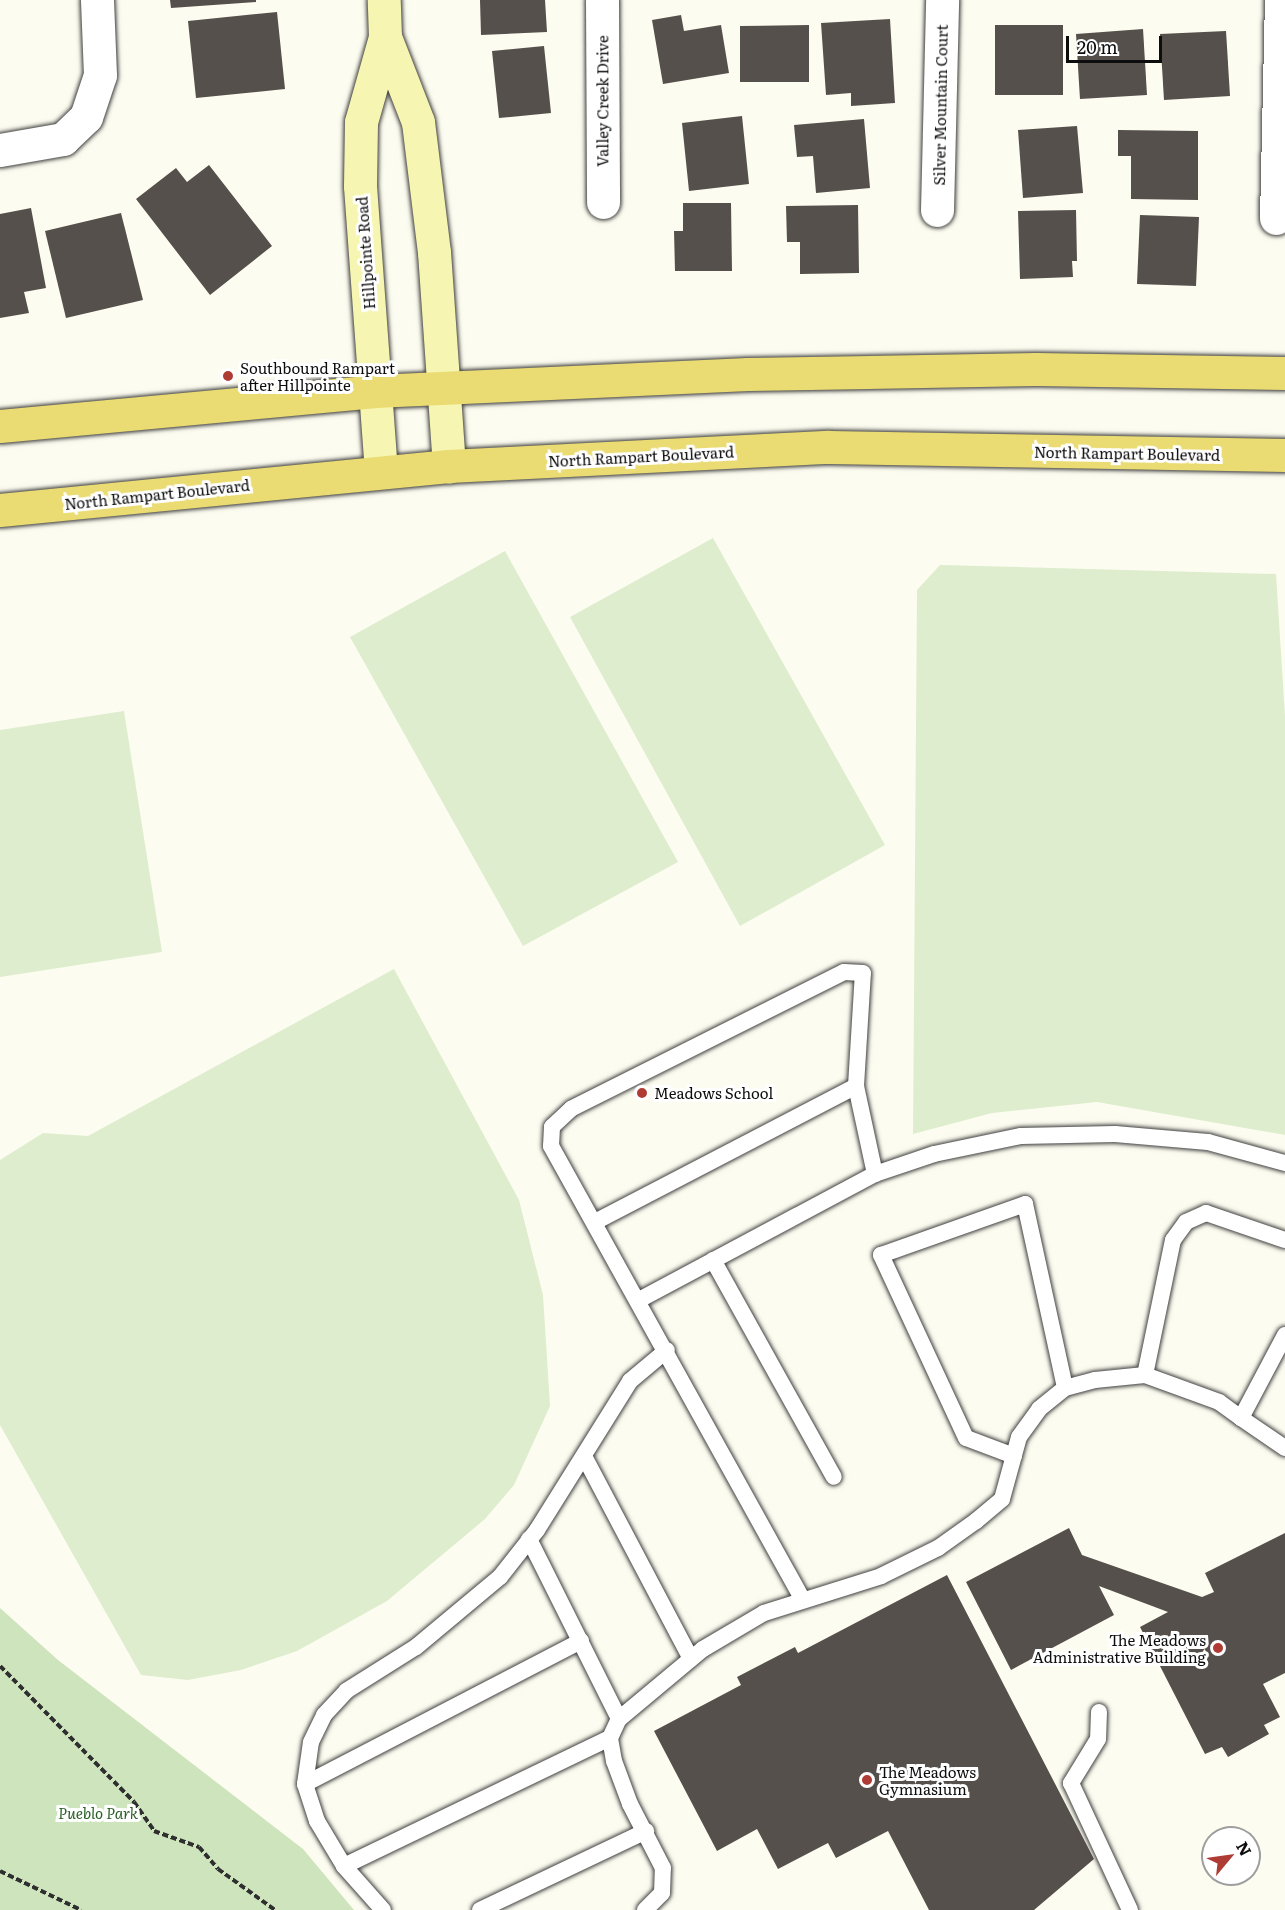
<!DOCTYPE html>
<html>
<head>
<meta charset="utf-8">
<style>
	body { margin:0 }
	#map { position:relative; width:1285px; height:1910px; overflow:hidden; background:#fdfcf0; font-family:Literata,serif }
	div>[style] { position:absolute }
	.green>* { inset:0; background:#cde4bd }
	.pitch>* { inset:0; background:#deedcd }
	.building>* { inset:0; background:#55504b }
	.path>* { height:4px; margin-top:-2px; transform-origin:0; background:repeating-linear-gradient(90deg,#2f2f2f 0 6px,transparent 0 9px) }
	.roads { filter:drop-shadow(0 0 2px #404040) drop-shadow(0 0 2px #404040) }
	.lane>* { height:16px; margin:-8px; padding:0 8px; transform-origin:8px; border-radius:8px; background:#fff }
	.street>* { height:33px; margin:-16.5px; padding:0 16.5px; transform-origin:16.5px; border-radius:16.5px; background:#fff }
	.secondary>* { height:33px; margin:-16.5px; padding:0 16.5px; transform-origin:16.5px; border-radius:16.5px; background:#f6f6b2 }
	.primary>* { height:33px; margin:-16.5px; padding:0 16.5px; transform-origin:16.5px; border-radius:16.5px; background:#eadb73 }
	.dots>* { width:16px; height:16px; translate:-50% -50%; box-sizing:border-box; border:3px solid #fff; border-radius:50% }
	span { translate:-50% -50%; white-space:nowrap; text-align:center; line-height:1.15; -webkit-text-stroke:6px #fff; paint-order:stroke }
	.street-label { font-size:15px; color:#0d0d0d }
	.poi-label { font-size:15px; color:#0d0d0d }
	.left { translate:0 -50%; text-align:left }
	.right { translate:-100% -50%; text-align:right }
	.park-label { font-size:15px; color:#2a5e25; font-style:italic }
	.north { position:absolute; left:1201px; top:1826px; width:60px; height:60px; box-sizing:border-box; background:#fff; border:2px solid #9e9e9e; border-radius:50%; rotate:61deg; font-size:16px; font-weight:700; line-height:24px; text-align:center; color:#0d0d0d }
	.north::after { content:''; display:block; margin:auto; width:21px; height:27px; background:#af3c34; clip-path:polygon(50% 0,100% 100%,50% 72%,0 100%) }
	.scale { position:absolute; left:1066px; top:36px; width:96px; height:27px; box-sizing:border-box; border:3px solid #0d0d0d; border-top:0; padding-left:8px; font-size:18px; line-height:21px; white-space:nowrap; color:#0d0d0d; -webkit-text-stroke:4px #fff; paint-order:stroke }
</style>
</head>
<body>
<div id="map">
	<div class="green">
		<i style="clip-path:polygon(0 1608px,58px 1660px,303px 1849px,354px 1910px,0 1910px)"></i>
	</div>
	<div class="pitch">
		<i style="clip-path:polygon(713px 538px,885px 845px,740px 926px,570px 617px)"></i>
		<i style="clip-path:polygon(505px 551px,678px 862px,523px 946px,350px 637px)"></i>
		<i style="clip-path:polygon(940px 565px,1276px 574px,1285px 716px,1285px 1135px,1097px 1102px,992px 1113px,913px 1134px,917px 590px)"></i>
		<i style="clip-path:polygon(124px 711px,162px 952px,0 977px,0 730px)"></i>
		<i style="clip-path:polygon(394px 969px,519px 1200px,543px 1295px,550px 1406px,514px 1485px,485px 1519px,387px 1601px,297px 1651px,241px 1670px,188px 1680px,141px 1675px,0 1425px,0 1160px,43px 1133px,88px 1136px)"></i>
	</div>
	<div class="building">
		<i style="clip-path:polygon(170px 0,256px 0,256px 2px,171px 8px)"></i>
		<i style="clip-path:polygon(480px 0,545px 0,547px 32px,481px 35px)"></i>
		<i style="clip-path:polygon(277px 12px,285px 89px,196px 98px,188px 21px)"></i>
		<i style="clip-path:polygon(681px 15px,684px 31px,721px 25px,729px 73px,663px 84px,652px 20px)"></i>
		<i style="clip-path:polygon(890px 19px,895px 103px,851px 106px,851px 93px,826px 95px,821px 23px)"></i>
		<i style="clip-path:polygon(809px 25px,809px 82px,740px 82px,740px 26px)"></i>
		<i style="clip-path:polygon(995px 25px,1063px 25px,1063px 95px,995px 95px)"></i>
		<i style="clip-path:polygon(1143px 29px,1147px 95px,1080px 99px,1076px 34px)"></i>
		<i style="clip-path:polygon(1226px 31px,1230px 96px,1164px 100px,1160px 34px)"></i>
		<i style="clip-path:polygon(544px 46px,551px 113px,499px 118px,492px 51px)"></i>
		<i style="clip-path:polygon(742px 116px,749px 184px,689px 191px,682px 123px)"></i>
		<i style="clip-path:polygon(864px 119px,870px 188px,816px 193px,813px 156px,797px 157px,794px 125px)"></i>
		<i style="clip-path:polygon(1077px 126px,1083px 193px,1023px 198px,1018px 130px)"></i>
		<i style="clip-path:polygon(1118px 130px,1198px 131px,1198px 200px,1131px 199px,1131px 156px,1118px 156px)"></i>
		<i style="clip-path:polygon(209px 165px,272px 246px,210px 295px,136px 199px,176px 168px,187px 182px)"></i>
		<i style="clip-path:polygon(683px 203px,731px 203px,732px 271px,675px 271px,674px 231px,683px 231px)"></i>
		<i style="clip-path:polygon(858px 205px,859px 273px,800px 274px,800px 242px,787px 242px,786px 206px)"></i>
		<i style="clip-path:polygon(31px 208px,46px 288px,24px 292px,29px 313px,0 318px,0 214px)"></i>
		<i style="clip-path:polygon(1076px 210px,1077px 261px,1072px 261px,1073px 277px,1020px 279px,1018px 211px)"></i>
		<i style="clip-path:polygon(121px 213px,143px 300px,66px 318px,45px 231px)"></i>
		<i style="clip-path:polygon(1140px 215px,1199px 217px,1196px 286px,1137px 284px)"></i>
		<i style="clip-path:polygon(1069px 1528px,1082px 1555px,1202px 1597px,1214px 1592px,1205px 1573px,1285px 1533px,1285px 1673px,1263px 1684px,1280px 1717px,1264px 1725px,1269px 1734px,1228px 1757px,1222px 1747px,1205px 1754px,1140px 1627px,1168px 1612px,1099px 1586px,1114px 1615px,1011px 1670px,966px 1582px)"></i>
		<i style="clip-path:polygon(947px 1575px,1094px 1859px,1034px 1910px,929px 1910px,888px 1831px,836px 1858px,828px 1843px,778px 1869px,757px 1829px,717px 1851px,654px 1731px,741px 1685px,737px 1677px,795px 1647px,798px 1653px)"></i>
	</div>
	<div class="path">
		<i style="left:0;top:1666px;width:191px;rotate:45.4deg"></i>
		<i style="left:134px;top:1802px;width:35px;rotate:55deg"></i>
		<i style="left:154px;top:1831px;width:48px;rotate:19.6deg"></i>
		<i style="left:199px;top:1847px;width:29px;rotate:49deg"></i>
		<i style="left:218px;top:1869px;width:70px;rotate:35.7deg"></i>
		<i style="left:0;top:1871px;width:90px;rotate:25.7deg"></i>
	</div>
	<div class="roads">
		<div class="lane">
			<i style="left:875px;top:1174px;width:62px;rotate:-18.7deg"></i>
			<i style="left:934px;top:1154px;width:89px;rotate:-11.7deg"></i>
			<i style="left:1021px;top:1136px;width:94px;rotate:-1.2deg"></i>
			<i style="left:1115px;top:1134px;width:93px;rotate:4.9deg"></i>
			<i style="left:1208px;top:1142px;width:80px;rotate:15.3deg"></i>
			<i style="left:595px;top:1222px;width:294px;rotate:-27.5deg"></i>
			<i style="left:856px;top:1086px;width:113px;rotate:-86.5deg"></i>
			<i style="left:863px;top:973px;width:19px;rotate:-177deg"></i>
			<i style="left:844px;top:972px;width:305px;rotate:153.4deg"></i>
			<i style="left:571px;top:1109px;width:26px;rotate:137deg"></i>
			<i style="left:552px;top:1127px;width:19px;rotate:93deg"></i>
			<i style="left:551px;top:1146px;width:519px;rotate:60.97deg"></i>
			<i style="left:713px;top:1260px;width:248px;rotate:60.9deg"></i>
			<i style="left:639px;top:1300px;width:268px;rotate:-28.1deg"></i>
			<i style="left:875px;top:1174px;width:90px;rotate:-102.2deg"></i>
			<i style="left:1285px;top:1335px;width:94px;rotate:117.9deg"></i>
			<i style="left:1241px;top:1418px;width:53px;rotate:34.3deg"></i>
			<i style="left:1145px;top:1375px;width:79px;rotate:20deg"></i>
			<i style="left:1219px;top:1402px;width:27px;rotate:36deg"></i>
			<i style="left:584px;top:1456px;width:229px;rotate:62.2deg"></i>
			<i style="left:1014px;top:1456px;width:51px;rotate:-159.4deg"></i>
			<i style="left:966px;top:1438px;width:202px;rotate:-114.9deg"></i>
			<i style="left:881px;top:1255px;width:153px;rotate:-19.5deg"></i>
			<i style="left:1025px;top:1204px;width:188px;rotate:77.7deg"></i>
			<i style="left:529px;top:1539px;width:201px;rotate:63.4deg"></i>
			<i style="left:1099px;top:1712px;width:27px;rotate:92deg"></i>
			<i style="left:1098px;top:1739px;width:52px;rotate:121.5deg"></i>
			<i style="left:1071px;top:1783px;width:140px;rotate:65.1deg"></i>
			<i style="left:305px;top:1784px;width:311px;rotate:-27.4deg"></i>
			<i style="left:344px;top:1866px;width:295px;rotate:-25.7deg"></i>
			<i style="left:383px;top:1910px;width:59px;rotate:-131.6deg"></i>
			<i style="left:344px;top:1866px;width:52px;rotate:-121deg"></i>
			<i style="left:317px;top:1821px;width:39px;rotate:-108deg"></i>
			<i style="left:305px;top:1784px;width:42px;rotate:-81.9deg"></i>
			<i style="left:311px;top:1742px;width:30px;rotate:-64deg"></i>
			<i style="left:324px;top:1715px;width:33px;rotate:-47deg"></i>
			<i style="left:346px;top:1691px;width:83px;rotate:-32.2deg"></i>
			<i style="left:416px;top:1647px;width:109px;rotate:-39.8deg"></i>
			<i style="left:500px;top:1577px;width:60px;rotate:-51.8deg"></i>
			<i style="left:537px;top:1530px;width:176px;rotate:-58deg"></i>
			<i style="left:630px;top:1381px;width:48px;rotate:-40deg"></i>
			<i style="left:480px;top:1910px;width:184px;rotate:-25.4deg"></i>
			<i style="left:645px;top:1910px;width:24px;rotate:-45deg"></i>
			<i style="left:662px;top:1893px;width:25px;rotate:-88deg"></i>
			<i style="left:663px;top:1868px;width:72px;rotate:-117.3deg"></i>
			<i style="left:630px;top:1804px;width:46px;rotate:-110.4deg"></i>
			<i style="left:614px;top:1761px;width:23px;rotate:-100deg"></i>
			<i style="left:610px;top:1738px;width:21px;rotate:-65deg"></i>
			<i style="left:619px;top:1719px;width:109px;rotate:-39.8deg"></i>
			<i style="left:703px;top:1649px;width:71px;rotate:-30.5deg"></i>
			<i style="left:764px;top:1613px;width:123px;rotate:-17.5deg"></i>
			<i style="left:881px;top:1576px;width:64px;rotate:-26.2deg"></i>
			<i style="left:938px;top:1548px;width:47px;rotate:-35.4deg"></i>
			<i style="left:976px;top:1521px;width:34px;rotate:-40deg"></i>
			<i style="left:1002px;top:1499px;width:64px;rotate:-74.7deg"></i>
			<i style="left:1019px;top:1437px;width:34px;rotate:-54deg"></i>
			<i style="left:1039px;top:1409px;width:33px;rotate:-39deg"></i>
			<i style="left:1065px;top:1388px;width:31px;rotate:-15deg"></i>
			<i style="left:1095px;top:1380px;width:50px;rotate:-5.7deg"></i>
			<i style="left:1145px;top:1375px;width:138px;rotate:-78.3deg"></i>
			<i style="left:1173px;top:1240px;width:22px;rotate:-54deg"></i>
			<i style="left:1186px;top:1222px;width:22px;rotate:-24deg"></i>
			<i style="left:1206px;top:1213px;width:83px;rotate:18.9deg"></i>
		</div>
		<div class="street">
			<i style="left:602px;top:0;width:202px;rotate:89.7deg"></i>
			<i style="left:0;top:150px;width:64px;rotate:-9.9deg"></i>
			<i style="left:63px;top:139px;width:32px;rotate:-44deg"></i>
			<i style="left:86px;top:117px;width:44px;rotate:-71.6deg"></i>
			<i style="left:100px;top:75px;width:75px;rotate:-92.3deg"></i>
			<i style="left:937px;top:210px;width:210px;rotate:-88.6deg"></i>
			<i style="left:1276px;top:218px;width:218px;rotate:-88.7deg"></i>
		</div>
		<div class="secondary">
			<i style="left:385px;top:37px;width:91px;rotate:68.8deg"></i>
			<i style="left:418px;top:122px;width:131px;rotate:83deg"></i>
			<i style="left:434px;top:252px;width:215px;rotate:86deg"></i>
			<i style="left:381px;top:472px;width:287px;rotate:-94.2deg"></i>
			<i style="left:360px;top:186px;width:64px;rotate:-89.1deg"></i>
			<i style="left:361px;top:122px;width:88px;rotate:-74.2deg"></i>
			<i style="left:385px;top:37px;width:37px;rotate:-92deg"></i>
		</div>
		<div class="primary">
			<i style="left:0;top:426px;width:377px;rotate:-5.3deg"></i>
			<i style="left:375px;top:391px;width:373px;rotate:-2.6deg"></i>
			<i style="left:748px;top:374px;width:288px;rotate:-1deg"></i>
			<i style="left:1036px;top:369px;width:249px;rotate:0.9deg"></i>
			<i style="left:0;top:510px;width:451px;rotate:-5.6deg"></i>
			<i style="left:449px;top:466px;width:380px;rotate:-2.9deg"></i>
			<i style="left:829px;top:447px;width:456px;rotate:1deg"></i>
		</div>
	</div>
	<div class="dots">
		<i style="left:228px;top:376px;background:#af3c34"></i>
		<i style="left:642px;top:1093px;background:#af3c34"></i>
		<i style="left:1218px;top:1648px;background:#af3c34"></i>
		<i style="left:867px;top:1780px;background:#af3c34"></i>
	</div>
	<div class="street-label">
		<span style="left:602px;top:101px;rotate:-90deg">Valley Creek Drive</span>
		<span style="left:940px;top:105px;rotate:-89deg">Silver Mountain Court</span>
		<span style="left:365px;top:253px;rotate:-94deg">Hillpointe Road</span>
		<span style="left:1127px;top:453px;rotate:1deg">North Rampart Boulevard</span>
		<span style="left:641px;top:456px;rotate:-3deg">North Rampart Boulevard</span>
		<span style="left:157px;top:494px;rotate:-6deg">North Rampart Boulevard</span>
	</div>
	<div class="poi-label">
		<span class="left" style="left:240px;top:376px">Southbound Rampart<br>after Hillpointe</span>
		<span class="left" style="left:654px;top:1093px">Meadows School</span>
		<span class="right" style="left:1206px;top:1648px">The Meadows<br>Administrative Building</span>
		<span class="left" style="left:879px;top:1780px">The Meadows<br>Gymnasium</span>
	</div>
	<div class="park-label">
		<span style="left:98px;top:1813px">Pueblo Park</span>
	</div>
	<div class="north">N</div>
	<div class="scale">20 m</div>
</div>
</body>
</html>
